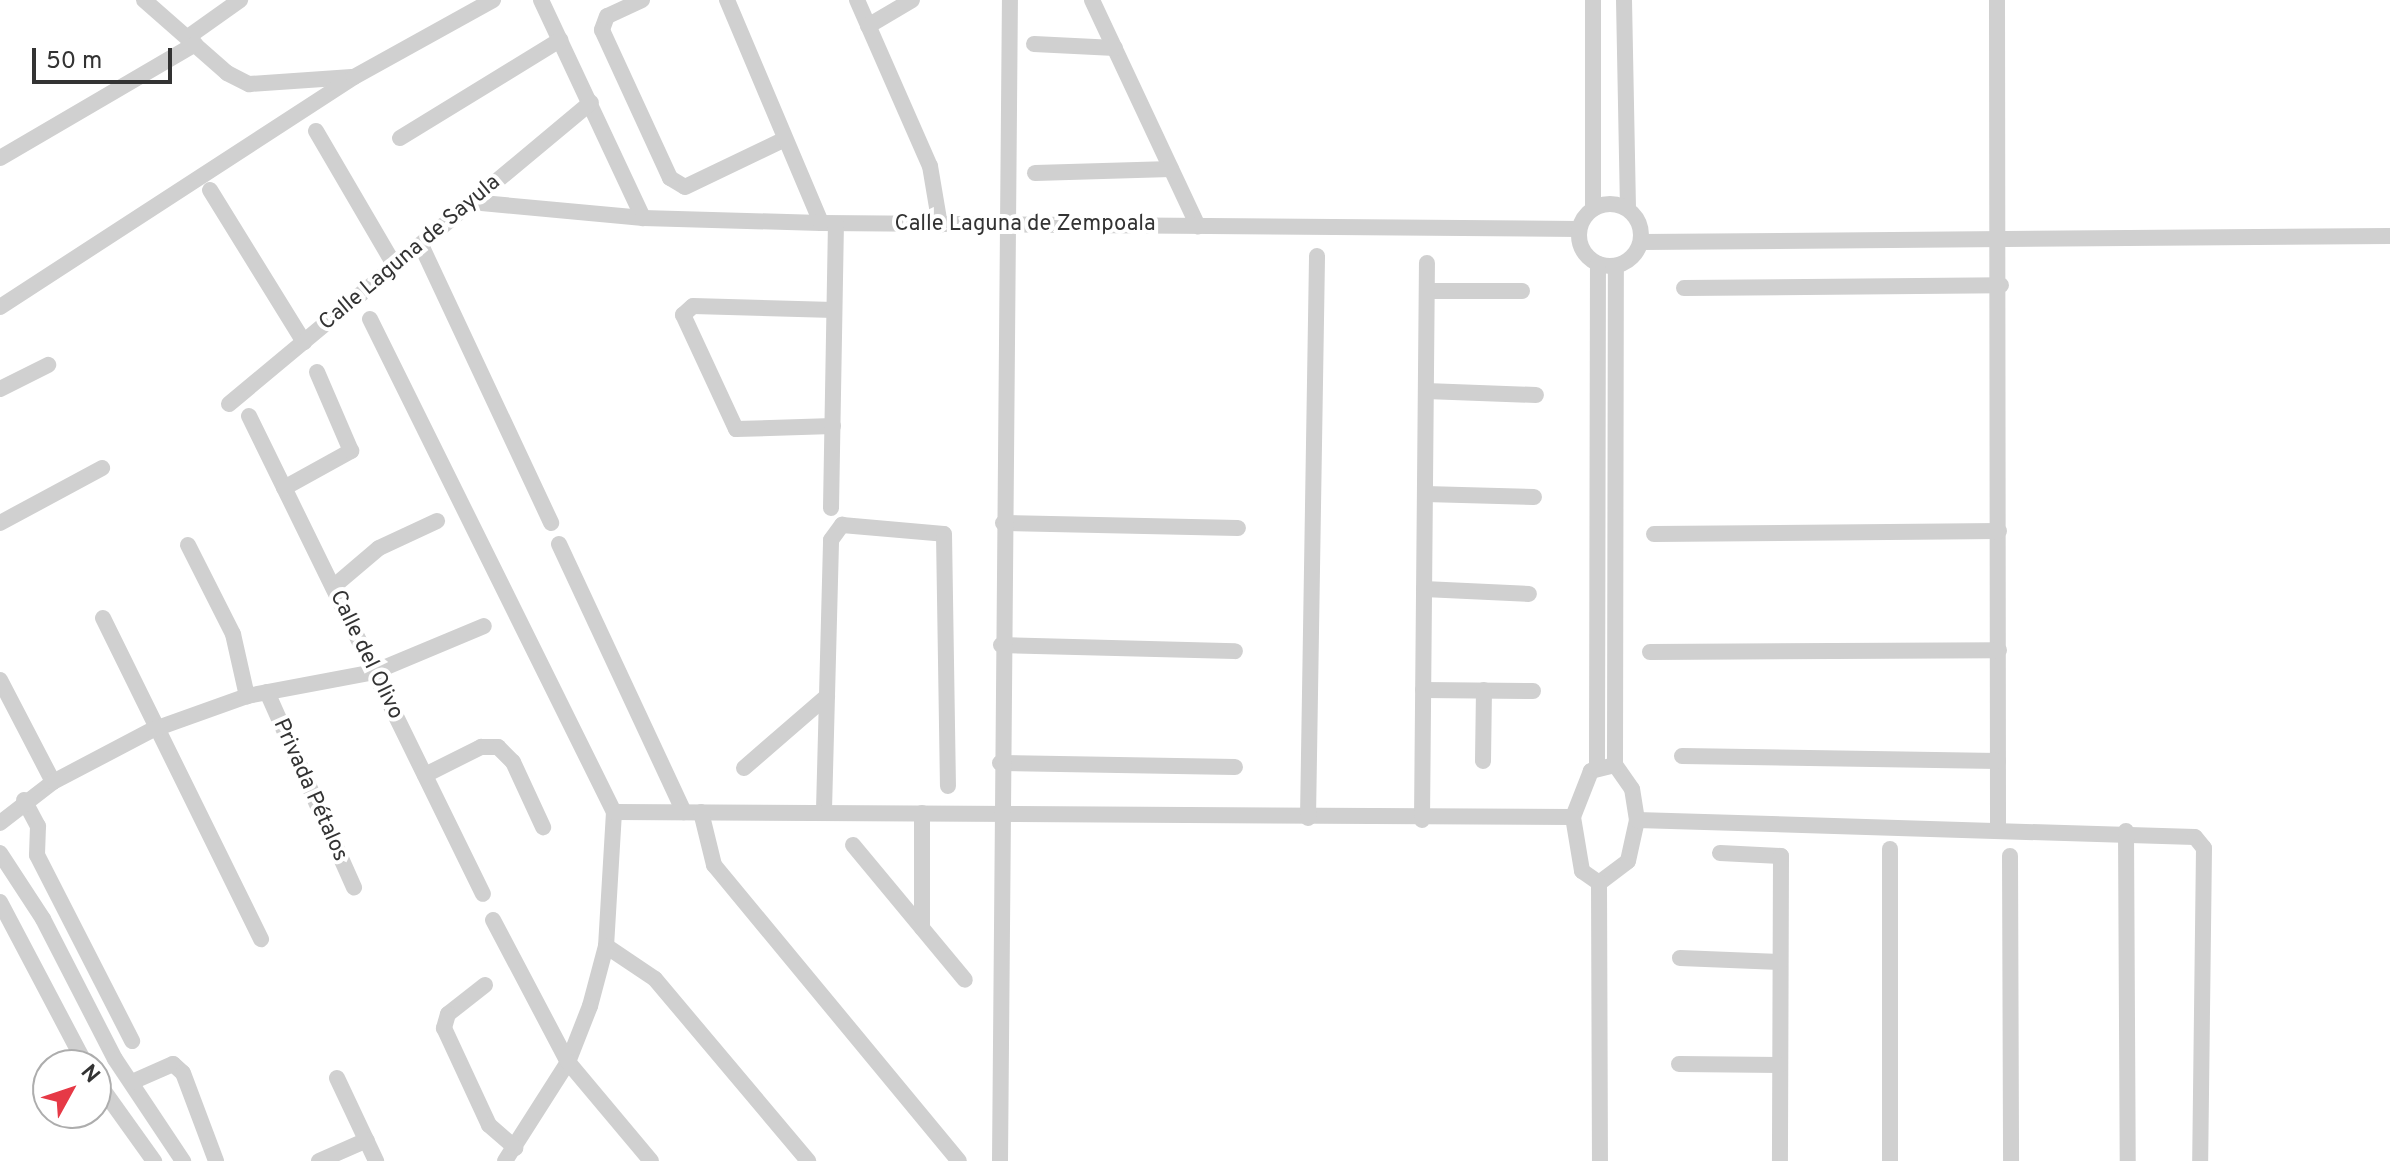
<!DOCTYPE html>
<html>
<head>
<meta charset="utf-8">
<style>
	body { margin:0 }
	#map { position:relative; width:2390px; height:1161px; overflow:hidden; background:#fff; font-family:Overpass,sans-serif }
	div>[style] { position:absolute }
	.street>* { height:16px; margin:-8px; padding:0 8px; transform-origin:8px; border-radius:8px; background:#d0d0d0 }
	.street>.ring { margin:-8px; padding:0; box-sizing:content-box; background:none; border:16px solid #d0d0d0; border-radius:50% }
	span { translate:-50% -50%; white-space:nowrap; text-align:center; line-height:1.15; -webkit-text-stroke:8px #fff; paint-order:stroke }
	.street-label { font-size:22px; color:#333 }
	.north { position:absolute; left:32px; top:1049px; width:80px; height:80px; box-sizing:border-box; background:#fff; border:2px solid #adadad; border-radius:50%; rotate:50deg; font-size:22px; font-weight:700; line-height:32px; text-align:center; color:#333 }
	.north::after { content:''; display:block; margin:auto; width:28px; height:36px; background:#e63946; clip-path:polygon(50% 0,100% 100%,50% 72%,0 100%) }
	.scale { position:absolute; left:32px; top:48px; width:140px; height:36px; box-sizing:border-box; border:4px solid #333; border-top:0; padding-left:10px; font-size:24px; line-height:28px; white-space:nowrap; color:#333; -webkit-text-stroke:6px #fff; paint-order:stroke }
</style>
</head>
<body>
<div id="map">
	<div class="street">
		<i style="left:144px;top:0;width:111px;rotate:41.3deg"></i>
		<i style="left:227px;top:73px;width:25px;rotate:27deg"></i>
		<i style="left:249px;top:84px;width:103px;rotate:-3.9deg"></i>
		<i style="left:541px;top:0;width:241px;rotate:64.9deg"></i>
		<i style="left:642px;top:0;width:38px;rotate:155deg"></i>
		<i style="left:607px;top:16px;width:15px;rotate:110deg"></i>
		<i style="left:602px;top:30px;width:163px;rotate:65.3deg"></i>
		<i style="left:670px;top:178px;width:17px;rotate:31deg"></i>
		<i style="left:685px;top:187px;width:111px;rotate:-25.6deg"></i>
		<i style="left:727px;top:0;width:242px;rotate:67.1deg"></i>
		<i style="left:857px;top:0;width:181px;rotate:66.3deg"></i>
		<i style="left:930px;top:166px;width:60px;rotate:80.4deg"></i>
		<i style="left:1092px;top:0;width:250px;rotate:64.9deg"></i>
		<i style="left:1624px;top:0;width:209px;rotate:88.9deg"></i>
		<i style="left:1997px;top:0;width:828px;rotate:89.93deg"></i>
		<i style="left:868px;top:26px;width:51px;rotate:-30.6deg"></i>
		<i style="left:188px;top:37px;width:64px;rotate:-35.4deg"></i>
		<i style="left:1034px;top:44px;width:81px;rotate:2.8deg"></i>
		<i style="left:316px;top:131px;width:156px;rotate:59.7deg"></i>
		<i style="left:400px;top:138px;width:188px;rotate:-31.5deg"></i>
		<i style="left:0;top:158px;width:226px;rotate:-30.3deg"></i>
		<i style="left:1035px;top:173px;width:136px;rotate:-1.7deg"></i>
		<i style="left:210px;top:190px;width:179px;rotate:58.3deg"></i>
		<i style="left:471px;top:202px;width:173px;rotate:5.3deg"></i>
		<i style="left:643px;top:218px;width:178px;rotate:1.6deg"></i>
		<i style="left:821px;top:223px;width:758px;rotate:0.45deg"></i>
		<i class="ring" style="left:1579px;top:204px;width:46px;height:46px"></i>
		<i style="left:1593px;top:209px;width:209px;rotate:-90deg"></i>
		<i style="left:1641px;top:242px;width:749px;rotate:-0.46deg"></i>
		<i style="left:421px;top:245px;width:307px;rotate:64.9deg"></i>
		<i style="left:1684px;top:288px;width:317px;rotate:-0.5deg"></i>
		<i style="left:1427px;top:291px;width:95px"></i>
		<i style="left:0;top:307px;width:422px;rotate:-33deg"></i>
		<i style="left:354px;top:77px;width:159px;rotate:-29deg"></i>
		<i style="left:370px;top:319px;width:550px;rotate:63.67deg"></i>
		<i style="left:614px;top:812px;width:134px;rotate:93.4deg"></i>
		<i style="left:606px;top:946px;width:62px;rotate:104.9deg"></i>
		<i style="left:590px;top:1006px;width:60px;rotate:111.4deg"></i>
		<i style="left:568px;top:1062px;width:117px;rotate:122.5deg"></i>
		<i style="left:0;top:389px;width:54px;rotate:-26.6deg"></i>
		<i style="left:1426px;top:391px;width:110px;rotate:2.1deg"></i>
		<i style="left:229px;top:404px;width:471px;rotate:-39.8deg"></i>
		<i style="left:249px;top:416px;width:532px;rotate:63.92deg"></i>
		<i style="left:833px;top:426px;width:97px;rotate:178.2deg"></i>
		<i style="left:736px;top:429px;width:126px;rotate:-114.9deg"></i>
		<i style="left:683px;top:315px;width:13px;rotate:-42deg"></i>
		<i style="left:693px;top:306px;width:141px;rotate:1.6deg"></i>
		<i style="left:284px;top:488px;width:77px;rotate:-28.9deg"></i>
		<i style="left:351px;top:451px;width:86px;rotate:-113.3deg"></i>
		<i style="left:1425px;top:494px;width:109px;rotate:1.6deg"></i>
		<i style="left:831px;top:508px;width:284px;rotate:-89deg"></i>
		<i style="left:0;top:523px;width:116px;rotate:-28.3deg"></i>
		<i style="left:1003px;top:523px;width:235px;rotate:1.2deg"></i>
		<i style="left:1654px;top:534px;width:345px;rotate:-0.5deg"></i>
		<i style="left:559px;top:544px;width:296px;rotate:65deg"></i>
		<i style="left:188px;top:545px;width:100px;rotate:63.2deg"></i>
		<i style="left:233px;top:634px;width:64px;rotate:77.3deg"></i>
		<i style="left:333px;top:587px;width:60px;rotate:-40.3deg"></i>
		<i style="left:379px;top:548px;width:64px;rotate:-25deg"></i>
		<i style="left:1424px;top:589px;width:105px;rotate:2.7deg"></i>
		<i style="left:103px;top:618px;width:358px;rotate:63.8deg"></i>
		<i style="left:1001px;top:645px;width:234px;rotate:1.5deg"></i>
		<i style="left:1650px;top:652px;width:349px;rotate:-0.3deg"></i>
		<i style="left:0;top:680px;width:115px;rotate:62.5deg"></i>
		<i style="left:1423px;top:690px;width:110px;rotate:0.5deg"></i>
		<i style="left:267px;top:692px;width:214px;rotate:66deg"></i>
		<i style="left:1682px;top:756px;width:316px;rotate:0.9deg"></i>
		<i style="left:1483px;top:761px;width:71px;rotate:-89.2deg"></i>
		<i style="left:1000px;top:763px;width:235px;rotate:1deg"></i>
		<i style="left:1615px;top:765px;width:25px;rotate:166deg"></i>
		<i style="left:1591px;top:771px;width:49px;rotate:111.4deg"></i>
		<i style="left:1573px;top:817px;width:55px;rotate:80.5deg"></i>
		<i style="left:1582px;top:871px;width:21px;rotate:35deg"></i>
		<i style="left:1599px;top:883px;width:36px;rotate:-37deg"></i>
		<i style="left:1628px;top:861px;width:42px;rotate:-77.6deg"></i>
		<i style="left:1637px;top:820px;width:31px;rotate:-99deg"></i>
		<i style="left:1632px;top:789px;width:29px;rotate:-125deg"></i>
		<i style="left:1615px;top:765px;width:499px;rotate:-89.9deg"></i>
		<i style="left:1597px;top:767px;width:503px;rotate:-89.89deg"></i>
		<i style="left:744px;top:768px;width:110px;rotate:-40.9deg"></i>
		<i style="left:425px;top:775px;width:63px;rotate:-26.6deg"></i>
		<i style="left:481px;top:747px;width:17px"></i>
		<i style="left:498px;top:747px;width:21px;rotate:45deg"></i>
		<i style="left:513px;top:762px;width:72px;rotate:65.2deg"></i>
		<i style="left:24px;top:800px;width:30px;rotate:62deg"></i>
		<i style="left:38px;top:826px;width:29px;rotate:92deg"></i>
		<i style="left:37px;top:855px;width:209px;rotate:62.9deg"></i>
		<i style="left:824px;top:810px;width:270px;rotate:-88.5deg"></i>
		<i style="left:831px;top:540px;width:19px;rotate:-54deg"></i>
		<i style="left:842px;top:525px;width:102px;rotate:5deg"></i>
		<i style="left:944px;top:534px;width:252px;rotate:89.1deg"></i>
		<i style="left:614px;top:812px;width:959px;rotate:0.3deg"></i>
		<i style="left:701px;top:812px;width:55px;rotate:76.2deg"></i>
		<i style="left:714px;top:865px;width:384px;rotate:50.4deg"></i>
		<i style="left:922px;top:813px;width:115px;rotate:90deg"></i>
		<i style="left:1308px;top:818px;width:562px;rotate:-89.08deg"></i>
		<i style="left:1422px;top:820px;width:557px;rotate:-89.49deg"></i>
		<i style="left:1637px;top:820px;width:558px;rotate:1.75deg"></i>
		<i style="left:2195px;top:837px;width:14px;rotate:51deg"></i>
		<i style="left:2204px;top:848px;width:313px;rotate:90.7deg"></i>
		<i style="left:0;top:823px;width:67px;rotate:-37.7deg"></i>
		<i style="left:53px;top:782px;width:112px;rotate:-27.7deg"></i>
		<i style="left:152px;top:730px;width:101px;rotate:-19.7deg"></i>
		<i style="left:247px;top:696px;width:129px;rotate:-10.7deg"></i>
		<i style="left:374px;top:672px;width:119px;rotate:-22.7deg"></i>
		<i style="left:2126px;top:831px;width:330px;rotate:89.7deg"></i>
		<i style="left:853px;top:845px;width:175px;rotate:50.3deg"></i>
		<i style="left:1890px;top:849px;width:312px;rotate:90deg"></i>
		<i style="left:0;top:853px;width:79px;rotate:56.9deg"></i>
		<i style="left:43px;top:919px;width:157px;rotate:62.8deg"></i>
		<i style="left:115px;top:1059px;width:123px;rotate:56.3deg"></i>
		<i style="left:1720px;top:853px;width:61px;rotate:2.8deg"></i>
		<i style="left:1781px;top:856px;width:305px;rotate:90.2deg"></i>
		<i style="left:2010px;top:856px;width:305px;rotate:89.8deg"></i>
		<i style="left:1599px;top:883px;width:278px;rotate:89.8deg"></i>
		<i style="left:0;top:902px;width:184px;rotate:62.2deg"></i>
		<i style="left:493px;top:920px;width:161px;rotate:62.2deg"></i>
		<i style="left:568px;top:1062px;width:129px;rotate:50deg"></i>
		<i style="left:606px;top:946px;width:59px;rotate:34deg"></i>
		<i style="left:655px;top:979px;width:238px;rotate:49.9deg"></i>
		<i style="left:1680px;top:958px;width:100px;rotate:2.3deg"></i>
		<i style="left:485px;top:985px;width:47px;rotate:141.9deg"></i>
		<i style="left:448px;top:1014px;width:15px;rotate:106deg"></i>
		<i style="left:444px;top:1028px;width:107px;rotate:65.1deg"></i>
		<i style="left:489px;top:1125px;width:35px;rotate:41deg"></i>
		<i style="left:1679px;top:1064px;width:101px;rotate:0.6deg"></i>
		<i style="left:337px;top:1078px;width:92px;rotate:64.8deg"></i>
		<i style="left:96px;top:1080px;width:100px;rotate:54.4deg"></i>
		<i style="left:132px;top:1082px;width:45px;rotate:-23.7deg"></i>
		<i style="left:173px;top:1064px;width:13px;rotate:42deg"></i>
		<i style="left:183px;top:1073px;width:94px;rotate:69.4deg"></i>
		<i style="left:319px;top:1161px;width:52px;rotate:-23.6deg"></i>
		<i style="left:1000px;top:1161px;width:1161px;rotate:-89.51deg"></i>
	</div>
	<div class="street-label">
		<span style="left:1025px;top:225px">Calle Laguna de Zempoala</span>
		<span style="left:410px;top:253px;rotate:-40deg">Calle Laguna de Sayula</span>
		<span style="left:366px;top:655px;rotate:64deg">Calle del Olivo</span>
		<span style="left:310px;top:790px;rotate:66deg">Privada Pétalos</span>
	</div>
	<div class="north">N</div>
	<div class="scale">50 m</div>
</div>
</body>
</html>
